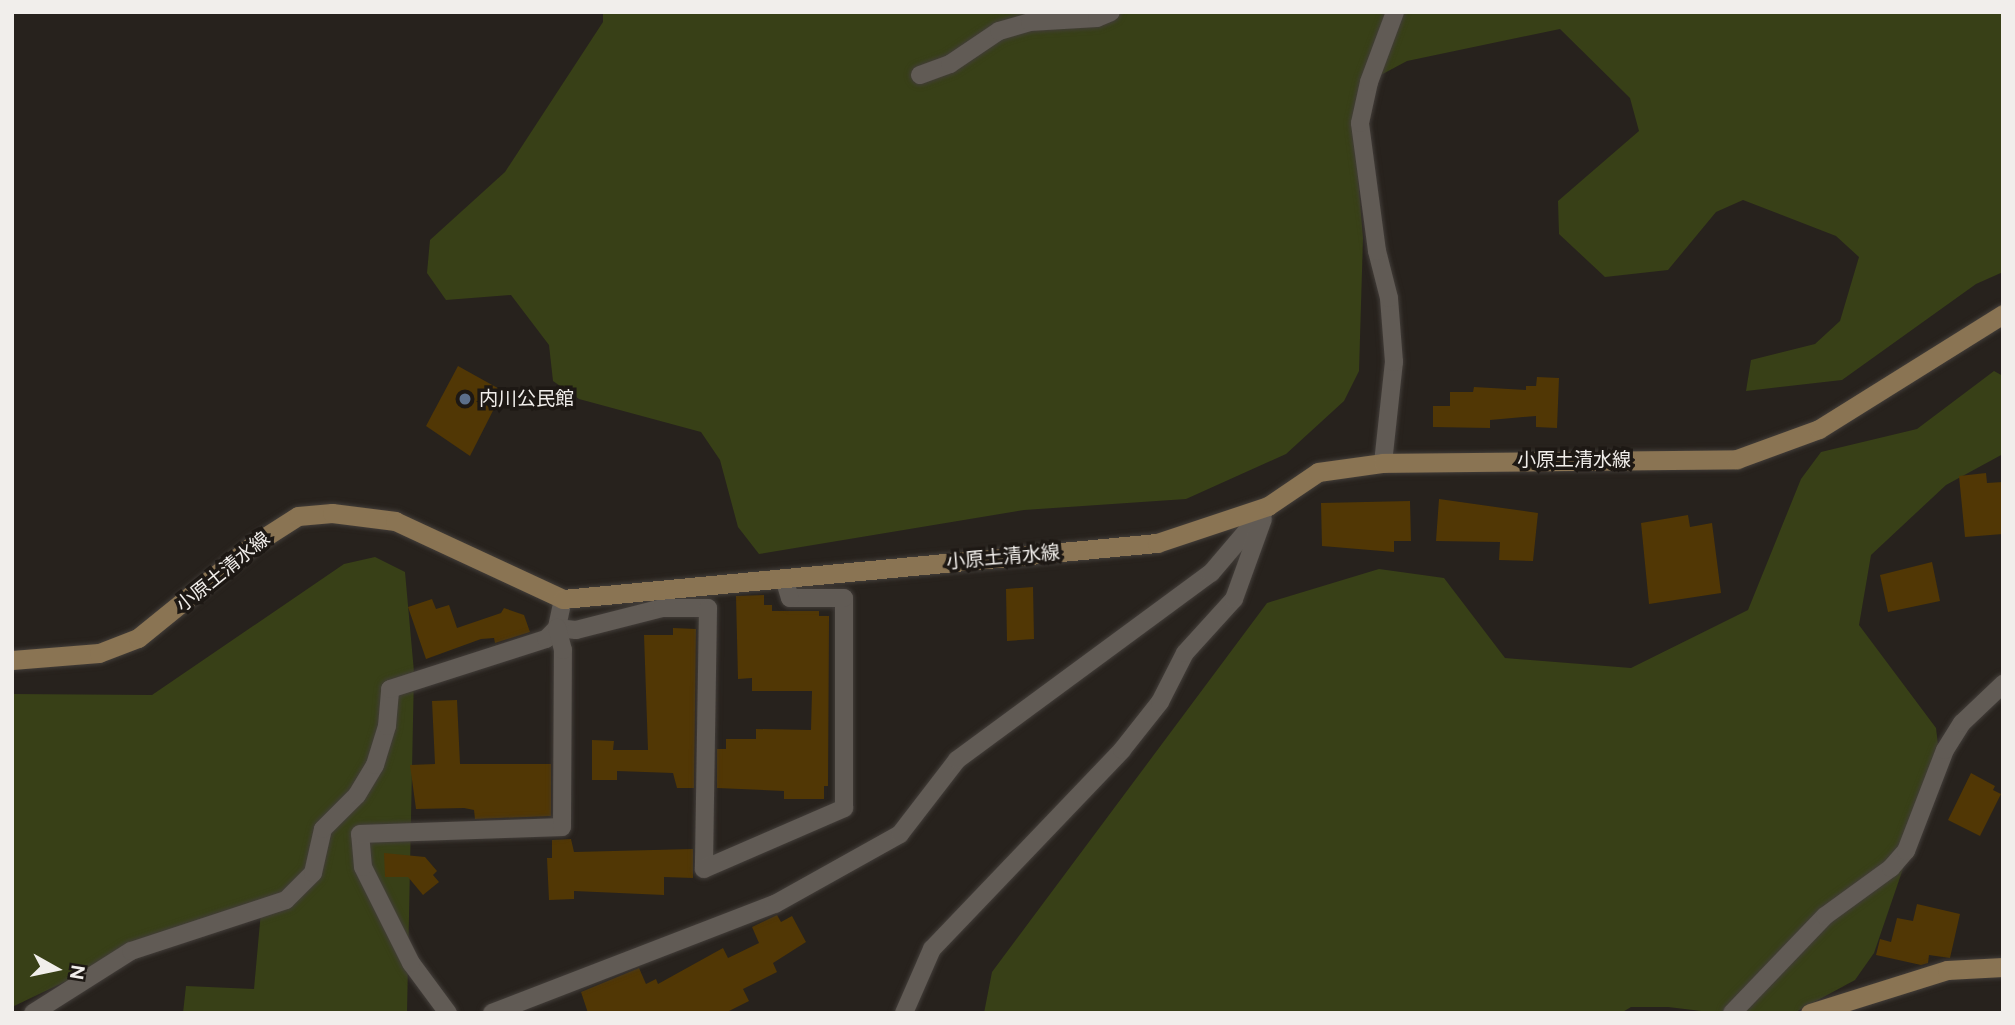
<!DOCTYPE html>
<html>
<head>
<meta charset="utf-8">
<style>
	body { margin:0 }
	#map { position:relative; width:2015px; height:1025px; overflow:hidden; background:#27221d; font-family:Figtree,"Noto Sans JP",sans-serif }
	div>[style] { position:absolute }
	.green>* { inset:0; background:#384017 }
	.building>* { inset:0; background:#513705 }
	.roads { filter:drop-shadow(0 0 2px #423d39) drop-shadow(0 0 2px #423d39) }
	.minor>* { height:18px; margin:-9px; padding:0 9px; transform-origin:9px; border-radius:9px; background:#615b55 }
	.secondary>* { height:19px; margin:-9.5px; padding:0 9.5px; transform-origin:9.5px; border-radius:9.5px; background:#8a7453 }
	.dots>* { width:19px; height:19px; translate:-50% -50%; box-sizing:border-box; border:4px solid #1d1814; border-radius:50% }
	span { translate:-50% -50%; white-space:nowrap; text-align:center; line-height:1.15; -webkit-text-stroke:7px #1d1814; paint-order:stroke }
	.poi-label { font-size:19px; color:#f1eeeb }
	.left { translate:0 -50%; text-align:left }
	.street-label { font-size:19px; color:#f1eeeb }
	.frame { position:absolute; inset:0; border:14px solid #f1eeeb; pointer-events:none }
	.north { position:absolute; left:21px; top:934px; width:70px; height:70px; -webkit-text-stroke:5px #1d1814; paint-order:stroke; rotate:99deg; font-size:19px; font-weight:700; line-height:28px; text-align:center; color:#f1eeeb }
	.north::after { content:''; display:block; margin:auto; width:24px; height:32px; background:#f1eeeb; clip-path:polygon(50% 0,100% 100%,50% 72%,0 100%) }
</style>
</head>
<body>
<div id="map">
	<div class="green">
		<i style="clip-path:polygon(603px 12px,2003px 12px,2003px 272px,1976px 284px,1842px 380px,1746px 391px,1751px 360px,1815px 344px,1840px 321px,1859px 257px,1836px 236px,1743px 200px,1716px 212px,1668px 270px,1605px 277px,1559px 234px,1558px 201px,1639px 131px,1630px 98px,1560px 29px,1407px 61px,1377px 77px,1355px 140px,1363px 238px,1359px 371px,1344px 401px,1286px 454px,1186px 499px,1024px 510px,759px 554px,738px 527px,720px 460px,701px 432px,579px 399px,553px 381px,549px 345px,511px 295px,446px 300px,427px 273px,430px 240px,505px 172px,603px 22px)"></i>
		<i style="clip-path:polygon(1994px 371px,2003px 376px,2003px 454px,1946px 485px,1871px 555px,1859px 625px,1936px 728px,1940px 761px,1874px 953px,1855px 980px,1794px 1013px,1718px 1013px,1668px 1007px,1631px 1007px,1621px 1013px,984px 1013px,992px 972px,1267px 603px,1379px 569px,1444px 578px,1505px 658px,1631px 668px,1748px 610px,1801px 479px,1821px 452px,1917px 429px)"></i>
		<i style="clip-path:polygon(375px 557px,405px 572px,414px 672px,407px 1013px,183px 1013px,186px 986px,254px 989px,261px 911px,98px 966px,12px 1007px,12px 694px,152px 695px,344px 564px)"></i>
	</div>
	<div class="building">
		<i style="clip-path:polygon(458px 366px,503px 391px,470px 456px,426px 426px)"></i>
		<i style="clip-path:polygon(1537px 377px,1559px 378px,1557px 428px,1536px 427px,1536px 416px,1490px 420px,1490px 428px,1433px 427px,1433px 406px,1450px 406px,1450px 392px,1473px 392px,1474px 387px,1526px 390px,1526px 386px,1536px 386px)"></i>
		<i style="clip-path:polygon(1986px 473px,1987px 483px,2003px 482px,2003px 534px,1965px 537px,1959px 476px)"></i>
		<i style="clip-path:polygon(1439px 499px,1538px 513px,1533px 561px,1499px 560px,1500px 542px,1436px 541px)"></i>
		<i style="clip-path:polygon(1410px 501px,1411px 541px,1394px 541px,1394px 552px,1322px 546px,1321px 503px)"></i>
		<i style="clip-path:polygon(1688px 515px,1690px 527px,1712px 523px,1721px 593px,1649px 604px,1641px 523px)"></i>
		<i style="clip-path:polygon(1932px 562px,1940px 601px,1888px 612px,1880px 575px)"></i>
		<i style="clip-path:polygon(1033px 587px,1034px 639px,1007px 641px,1006px 589px)"></i>
		<i style="clip-path:polygon(764px 595px,764px 605px,772px 605px,772px 611px,819px 611px,819px 616px,829px 616px,828px 786px,824px 786px,824px 799px,784px 799px,784px 791px,717px 788px,717px 749px,726px 749px,726px 739px,756px 739px,756px 729px,811px 730px,812px 691px,752px 691px,752px 678px,738px 679px,736px 596px)"></i>
		<i style="clip-path:polygon(432px 599px,436px 609px,449px 605px,457px 628px,501px 613px,504px 608px,524px 615px,530px 632px,495px 643px,494px 638px,481px 639px,426px 659px,408px 607px)"></i>
		<i style="clip-path:polygon(673px 628px,696px 629px,694px 788px,677px 788px,673px 773px,617px 771px,617px 780px,592px 780px,592px 740px,614px 741px,613px 750px,648px 750px,644px 635px,673px 635px)"></i>
		<i style="clip-path:polygon(457px 700px,460px 764px,551px 764px,551px 816px,475px 819px,474px 810px,464px 808px,416px 809px,410px 765px,435px 764px,432px 701px)"></i>
		<i style="clip-path:polygon(1971px 773px,1995px 786px,1993px 790px,2001px 794px,1980px 836px,1948px 820px)"></i>
		<i style="clip-path:polygon(571px 839px,574px 852px,693px 849px,693px 878px,664px 877px,664px 895px,574px 891px,574px 899px,549px 900px,547px 858px,552px 858px,552px 840px)"></i>
		<i style="clip-path:polygon(384px 853px,425px 857px,437px 871px,433px 875px,439px 882px,423px 895px,408px 877px,385px 877px)"></i>
		<i style="clip-path:polygon(1917px 904px,1960px 914px,1950px 958px,1929px 955px,1928px 963px,1921px 965px,1876px 955px,1880px 939px,1891px 942px,1897px 918px,1913px 921px)"></i>
		<i style="clip-path:polygon(777px 915px,781px 922px,792px 916px,806px 942px,773px 963px,777px 972px,743px 989px,749px 1001px,725px 1013px,588px 1013px,581px 992px,639px 968px,646px 984px,656px 979px,658px 984px,723px 948px,728px 958px,759px 943px,752px 927px)"></i>
	</div>
	<div class="roads">
		<div class="minor">
			<i style="left:920px;top:75px;width:32px;rotate:-20deg"></i>
			<i style="left:950px;top:64px;width:59px;rotate:-34deg"></i>
			<i style="left:999px;top:31px;width:32px;rotate:-16deg"></i>
			<i style="left:1030px;top:22px;width:67px;rotate:-3.4deg"></i>
			<i style="left:1097px;top:18px;width:15px;rotate:-23deg"></i>
			<i style="left:1383px;top:463px;width:102px;rotate:-83.8deg"></i>
			<i style="left:1394px;top:362px;width:64px;rotate:-94.5deg"></i>
			<i style="left:1389px;top:298px;width:49px;rotate:-104.3deg"></i>
			<i style="left:1377px;top:251px;width:129px;rotate:-97.6deg"></i>
			<i style="left:1360px;top:123px;width:42px;rotate:-77.6deg"></i>
			<i style="left:1369px;top:82px;width:75px;rotate:-69.6deg"></i>
			<i style="left:563px;top:599px;width:30px;rotate:102deg"></i>
			<i style="left:557px;top:628px;width:19px;rotate:6deg"></i>
			<i style="left:576px;top:630px;width:89px;rotate:-14.3deg"></i>
			<i style="left:662px;top:608px;width:46px"></i>
			<i style="left:708px;top:608px;width:261px;rotate:90.9deg"></i>
			<i style="left:704px;top:869px;width:153px;rotate:-23.5deg"></i>
			<i style="left:844px;top:808px;width:210px;rotate:-90deg"></i>
			<i style="left:844px;top:598px;width:54px;rotate:180deg"></i>
			<i style="left:790px;top:598px;width:21px;rotate:-107deg"></i>
			<i style="left:33px;top:1013px;width:116px;rotate:-32.3deg"></i>
			<i style="left:131px;top:951px;width:163px;rotate:-18.2deg"></i>
			<i style="left:286px;top:900px;width:38px;rotate:-45deg"></i>
			<i style="left:313px;top:873px;width:45px;rotate:-77.2deg"></i>
			<i style="left:323px;top:829px;width:48px;rotate:-45deg"></i>
			<i style="left:357px;top:795px;width:35px;rotate:-59deg"></i>
			<i style="left:375px;top:765px;width:41px;rotate:-72.9deg"></i>
			<i style="left:387px;top:726px;width:37px;rotate:-85deg"></i>
			<i style="left:390px;top:689px;width:164px;rotate:-17.8deg"></i>
			<i style="left:546px;top:639px;width:16px;rotate:-45deg"></i>
			<i style="left:448px;top:1013px;width:62px;rotate:-126.5deg"></i>
			<i style="left:411px;top:963px;width:107px;rotate:-116.6deg"></i>
			<i style="left:363px;top:867px;width:33px;rotate:-95deg"></i>
			<i style="left:360px;top:834px;width:202px;rotate:-2deg"></i>
			<i style="left:562px;top:827px;width:177px;rotate:-89.7deg"></i>
			<i style="left:563px;top:650px;width:23px;rotate:-105deg"></i>
			<i style="left:492px;top:1013px;width:303px;rotate:-21.1deg"></i>
			<i style="left:775px;top:904px;width:143px;rotate:-29.2deg"></i>
			<i style="left:900px;top:834px;width:93px;rotate:-52.4deg"></i>
			<i style="left:957px;top:760px;width:315px;rotate:-36.4deg"></i>
			<i style="left:1211px;top:573px;width:88px;rotate:-49.6deg"></i>
			<i style="left:904px;top:1013px;width:70px;rotate:-66.4deg"></i>
			<i style="left:932px;top:949px;width:275px;rotate:-46.3deg"></i>
			<i style="left:1122px;top:750px;width:61px;rotate:-51.6deg"></i>
			<i style="left:1160px;top:702px;width:55px;rotate:-63deg"></i>
			<i style="left:1185px;top:653px;width:73px;rotate:-47.8deg"></i>
			<i style="left:1234px;top:599px;width:85px;rotate:-70.1deg"></i>
			<i style="left:1732px;top:1013px;width:134px;rotate:-46.2deg"></i>
			<i style="left:1825px;top:916px;width:82px;rotate:-36deg"></i>
			<i style="left:1891px;top:868px;width:23px;rotate:-49deg"></i>
			<i style="left:1906px;top:851px;width:108px;rotate:-68.9deg"></i>
			<i style="left:1945px;top:750px;width:32px;rotate:-58deg"></i>
			<i style="left:1962px;top:723px;width:57px;rotate:-43.6deg"></i>
		</div>
		<div class="secondary">
			<i style="left:12px;top:660px;width:87px;rotate:-4.6deg"></i>
			<i style="left:99px;top:653px;width:42px;rotate:-21deg"></i>
			<i style="left:138px;top:638px;width:149px;rotate:-39deg"></i>
			<i style="left:254px;top:544px;width:52px;rotate:-32.5deg"></i>
			<i style="left:298px;top:516px;width:34px;rotate:-5deg"></i>
			<i style="left:332px;top:513px;width:64px;rotate:7.2deg"></i>
			<i style="left:395px;top:521px;width:185px;rotate:24.9deg"></i>
			<i style="left:563px;top:599px;width:597px;rotate:-5.39deg"></i>
			<i style="left:1157px;top:543px;width:117px;rotate:-18.4deg"></i>
			<i style="left:1268px;top:506px;width:60px;rotate:-34.2deg"></i>
			<i style="left:1318px;top:472px;width:66px;rotate:-7.9deg"></i>
			<i style="left:1383px;top:463px;width:354px;rotate:-0.6deg"></i>
			<i style="left:1737px;top:459px;width:87px;rotate:-20.1deg"></i>
			<i style="left:1819px;top:429px;width:217px;rotate:-32deg"></i>
			<i style="left:1810px;top:1013px;width:144px;rotate:-17.4deg"></i>
			<i style="left:1947px;top:970px;width:56px;rotate:-3.1deg"></i>
		</div>
	</div>
	<div class="dots">
		<i style="left:465px;top:399px;background:#5c6f8a"></i>
	</div>
	<div class="poi-label">
		<span class="left" style="left:479px;top:399px">内川公民館</span>
	</div>
	<div class="street-label">
		<span style="left:1574px;top:460px">小原土清水線</span>
		<span style="left:1003px;top:557px;rotate:-5deg">小原土清水線</span>
		<span style="left:223px;top:572px;rotate:-39deg">小原土清水線</span>
	</div>
	<div class="frame"></div>
	<div class="north">N</div>
</div>
</body>
</html>
